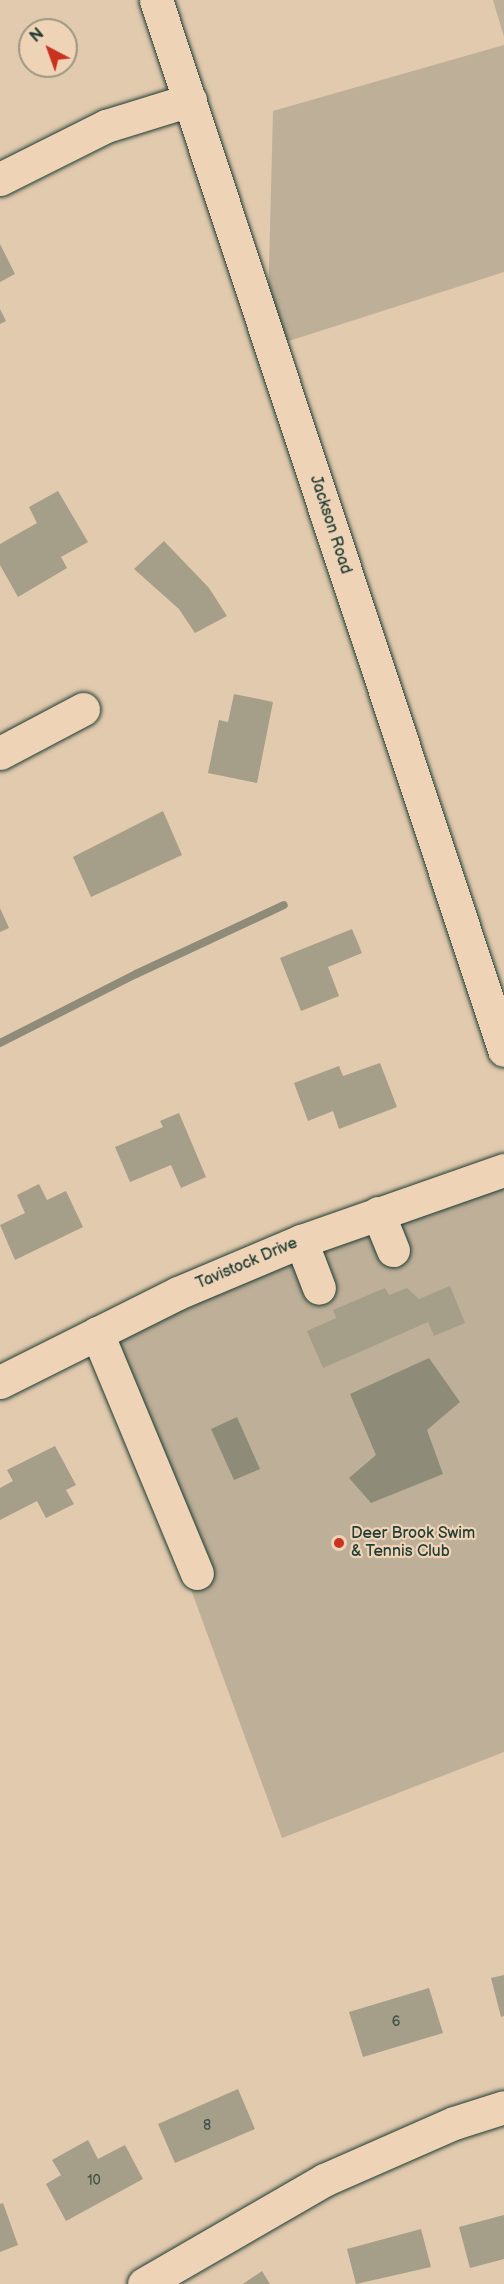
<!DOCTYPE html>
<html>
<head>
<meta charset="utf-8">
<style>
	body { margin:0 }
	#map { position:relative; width:504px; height:2284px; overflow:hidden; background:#e2caae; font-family:"Balsamiq Sans",sans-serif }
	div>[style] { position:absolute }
	.green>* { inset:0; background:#beaf98 }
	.water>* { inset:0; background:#8e8c78 }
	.stream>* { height:8px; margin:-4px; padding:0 4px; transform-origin:4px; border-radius:4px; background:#8e8c78 }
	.building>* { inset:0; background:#a59e89 }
	.roads { filter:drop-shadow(0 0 2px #1f3d34) drop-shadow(0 0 2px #1f3d34) }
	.minor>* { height:33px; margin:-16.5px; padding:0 16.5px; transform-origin:16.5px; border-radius:16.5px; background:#efd3b6 }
	.dots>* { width:16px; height:16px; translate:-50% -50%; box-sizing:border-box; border:3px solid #efd3b6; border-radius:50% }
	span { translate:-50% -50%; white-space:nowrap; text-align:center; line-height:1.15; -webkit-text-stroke:4.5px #efd3b6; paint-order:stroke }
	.number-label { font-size:14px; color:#405549 }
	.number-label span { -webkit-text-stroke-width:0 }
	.street-label { font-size:16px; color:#1f3d34 }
	.poi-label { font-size:16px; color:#1f3d34 }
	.left { translate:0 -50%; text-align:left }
	.north { position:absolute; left:18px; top:18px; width:60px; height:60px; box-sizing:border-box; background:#efd3b6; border:2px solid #9c9782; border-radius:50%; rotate:319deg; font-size:16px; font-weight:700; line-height:24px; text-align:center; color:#1f3d34 }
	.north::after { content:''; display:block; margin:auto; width:21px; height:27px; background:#c8321e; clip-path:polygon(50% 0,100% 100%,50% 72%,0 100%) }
</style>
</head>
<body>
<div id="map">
	<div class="green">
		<i style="clip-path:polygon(493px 0,504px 0,504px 37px)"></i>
		<i style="clip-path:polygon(504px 45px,504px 272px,267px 348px,273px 111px)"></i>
		<i style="clip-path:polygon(504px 1169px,504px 1752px,282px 1838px,97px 1333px)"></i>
	</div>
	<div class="water">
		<i style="clip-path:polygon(429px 1358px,460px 1402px,427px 1430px,443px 1474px,371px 1503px,349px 1478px,376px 1455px,350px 1394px)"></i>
		<i style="clip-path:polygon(237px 1417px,260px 1469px,234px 1480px,211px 1429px)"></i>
	</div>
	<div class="stream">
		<i style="left:0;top:1043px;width:153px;rotate:-26.9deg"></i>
		<i style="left:136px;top:974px;width:163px;rotate:-25deg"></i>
	</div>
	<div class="building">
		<i style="clip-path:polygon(0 244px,15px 274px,0 282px)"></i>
		<i style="clip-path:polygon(0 309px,6px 321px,0 324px)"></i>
		<i style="clip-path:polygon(58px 491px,88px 542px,61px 557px,67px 568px,18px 597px,0 565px,0 544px,37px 523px,29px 507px)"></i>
		<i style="clip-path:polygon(164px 541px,209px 588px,227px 616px,195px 633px,179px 609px,134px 569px)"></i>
		<i style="clip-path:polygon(234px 694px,273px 702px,257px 783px,208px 773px,219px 720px,228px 722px)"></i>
		<i style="clip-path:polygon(163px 811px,182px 855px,91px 897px,73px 857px)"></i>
		<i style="clip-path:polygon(0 908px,9px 928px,0 932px)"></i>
		<i style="clip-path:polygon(352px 929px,362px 953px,328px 967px,339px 996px,301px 1011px,280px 958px)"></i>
		<i style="clip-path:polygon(380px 1063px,397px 1107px,339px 1129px,333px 1111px,308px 1121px,294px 1083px,339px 1066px,343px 1076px)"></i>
		<i style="clip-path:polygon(179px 1113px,206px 1177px,181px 1188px,171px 1165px,130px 1182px,115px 1147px,163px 1127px,160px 1121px)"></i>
		<i style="clip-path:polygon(39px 1184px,47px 1200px,66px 1191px,83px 1227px,15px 1260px,0 1225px,25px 1213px,17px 1195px)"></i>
		<i style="clip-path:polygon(450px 1286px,465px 1323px,434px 1336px,428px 1322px,323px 1368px,307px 1331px,336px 1318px,333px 1310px,385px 1288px,389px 1295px,407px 1288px,419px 1299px)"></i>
		<i style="clip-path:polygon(55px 1446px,76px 1485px,66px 1490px,74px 1504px,46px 1518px,37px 1501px,0 1520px,0 1488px,13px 1481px,7px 1470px)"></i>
		<i style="clip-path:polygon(504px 1975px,504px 2016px,501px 2017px,491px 1978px)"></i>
		<i style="clip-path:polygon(429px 1988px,443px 2033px,363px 2057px,349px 2012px)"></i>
		<i style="clip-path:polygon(238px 2089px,255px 2129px,175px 2163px,158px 2124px)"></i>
		<i style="clip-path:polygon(88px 2140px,98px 2159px,125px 2145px,143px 2179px,66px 2221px,46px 2184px,61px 2175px,52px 2160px)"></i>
		<i style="clip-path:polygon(3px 2203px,18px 2245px,0 2252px,0 2204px)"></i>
		<i style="clip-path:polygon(504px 2215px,504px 2259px,470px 2268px,459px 2227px)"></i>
		<i style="clip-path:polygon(421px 2229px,431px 2267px,356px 2284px,347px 2249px)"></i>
		<i style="clip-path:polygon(262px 2271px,270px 2284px,243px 2284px)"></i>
	</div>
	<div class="roads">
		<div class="minor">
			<i style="left:156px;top:0;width:1106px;rotate:71.66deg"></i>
			<i style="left:0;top:179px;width:119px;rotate:-26.6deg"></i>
			<i style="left:106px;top:126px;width:88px;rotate:-17.2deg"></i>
			<i style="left:0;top:753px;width:94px;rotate:-27.9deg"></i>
			<i style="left:378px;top:1213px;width:40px;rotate:68deg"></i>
			<i style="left:301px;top:1241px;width:50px;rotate:69deg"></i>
			<i style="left:97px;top:1333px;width:260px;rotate:67.4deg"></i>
			<i style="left:0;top:1382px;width:199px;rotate:-26.6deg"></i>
			<i style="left:178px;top:1293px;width:134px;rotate:-22.9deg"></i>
			<i style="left:301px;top:1241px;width:215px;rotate:-19.3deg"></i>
			<i style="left:144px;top:2284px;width:208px;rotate:-30deg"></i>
			<i style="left:324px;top:2180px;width:142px;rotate:-23.7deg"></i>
			<i style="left:454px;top:2123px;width:52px;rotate:-17.7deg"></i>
		</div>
	</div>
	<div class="dots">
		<i style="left:339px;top:1543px;background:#c8321e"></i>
	</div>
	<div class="number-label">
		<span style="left:396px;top:2022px">6</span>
		<span style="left:207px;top:2126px">8</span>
		<span style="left:94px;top:2181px">10</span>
	</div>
	<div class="street-label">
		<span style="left:330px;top:525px;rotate:72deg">Jackson Road</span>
		<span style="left:247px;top:1264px;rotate:-23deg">Tavistock Drive</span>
	</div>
	<div class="poi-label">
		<span class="left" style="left:351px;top:1543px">Deer Brook Swim<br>&amp; Tennis Club</span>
	</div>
	<div class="north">N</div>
</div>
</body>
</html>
